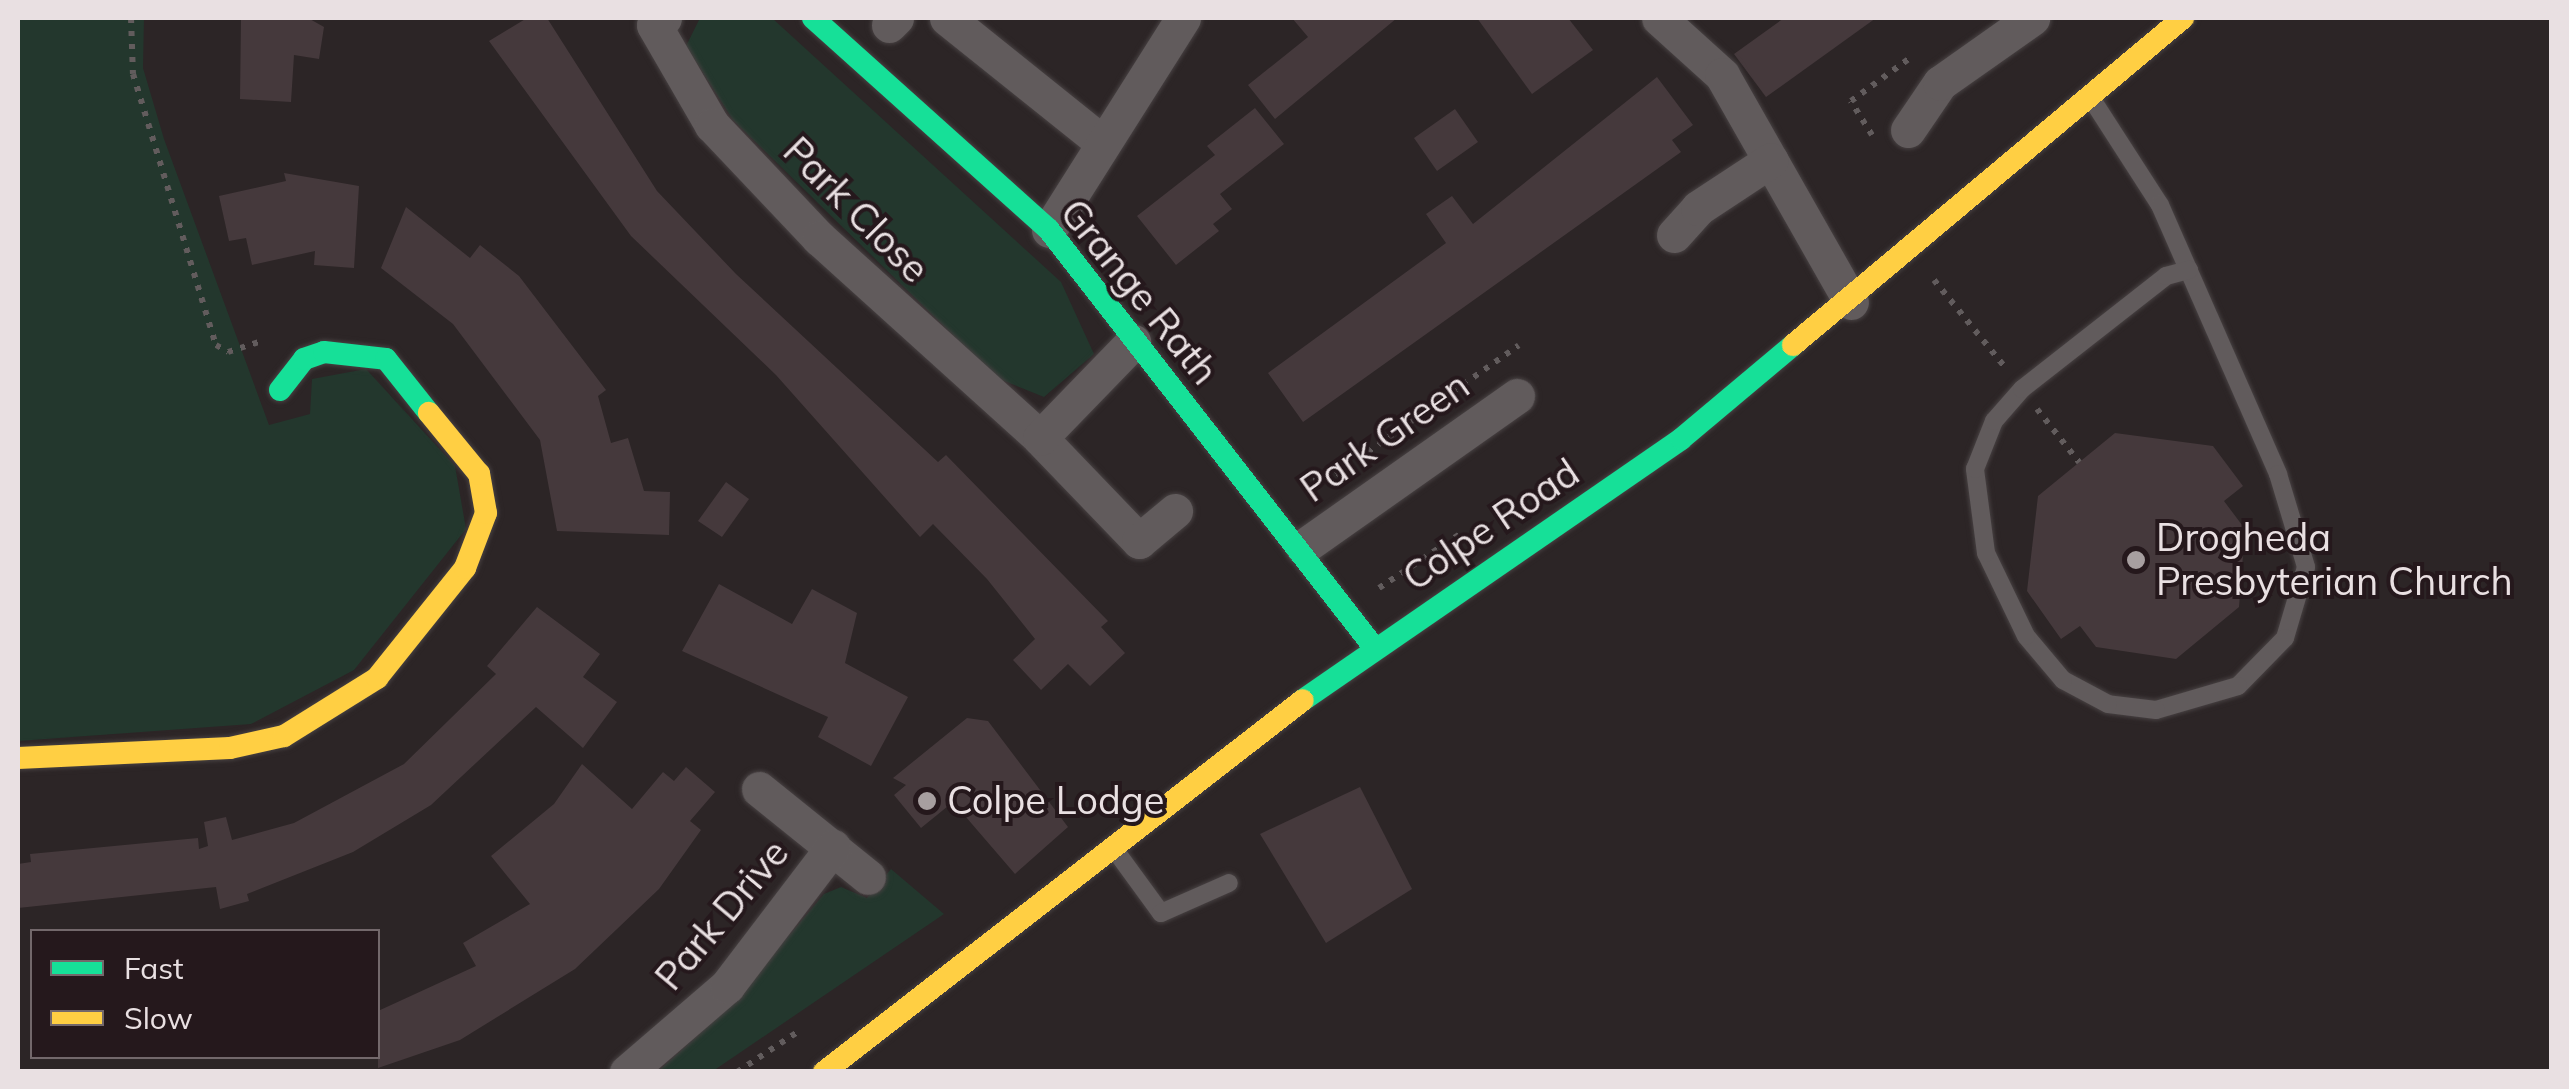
<!DOCTYPE html>
<html>
<head>
<meta charset="utf-8">
<style>
	body { margin:0 }
	#map { position:relative; width:2569px; height:1089px; overflow:hidden; background:#2c2526; font-family:Mulish,sans-serif }
	div>[style] { position:absolute }
	.green>* { inset:0; background:#23372d }
	.building>* { inset:0; background:#45393c }
	.path>* { height:6px; margin-top:-3px; transform-origin:0; background:repeating-linear-gradient(90deg,#625c5d 0 5px,transparent 0 13px) }
	.roads { filter:drop-shadow(0 0 2px #474142) drop-shadow(0 0 2px #474142) }
	.lane>* { height:18px; margin:-9px; padding:0 9px; transform-origin:9px; border-radius:9px; background:#615b5c }
	.street>* { height:35px; margin:-17.5px; padding:0 17.5px; transform-origin:17.5px; border-radius:17.5px; background:#615b5c }
	.fast>* { height:22px; margin:-11px; padding:0 11px; transform-origin:11px; border-radius:11px; background:#16e098 }
	.slow>* { height:22px; margin:-11px; padding:0 11px; transform-origin:11px; border-radius:11px; background:#ffcf43 }
	.dots>* { width:28px; height:28px; translate:-50% -50%; box-sizing:border-box; border:5px solid #25181c; border-radius:50% }
	span { translate:-50% -50%; white-space:nowrap; text-align:center; line-height:1.15; -webkit-text-stroke:8px #25181c; paint-order:stroke }
	.street-label { font-size:38px; color:#e9e0e2 }
	.poi-label { font-size:38px; color:#e9e0e2 }
	.left { translate:0 -50%; text-align:left }
	.frame { position:absolute; inset:0; border:20px solid #e9e0e2; pointer-events:none }
	.legend { position:absolute; left:30px; top:929px; width:350px; height:130px; box-sizing:border-box; background:#25181c; border:2px solid #73686b; margin:0; padding:12px 18px; list-style:none; font-size:30px; color:#e9e0e2 }
	.legend li { display:flex; align-items:center; gap:20px; height:50px }
	.legend b { width:50px; border:2px solid #73686b }
</style>
</head>
<body>
<div id="map">
	<div class="green">
		<i style="clip-path:polygon(18px 18px,144px 18px,143px 68px,164px 139px,269px 425px,310px 414px,312px 379px,366px 369px,455px 466px,466px 529px,354px 670px,251px 724px,18px 741px)"></i>
		<i style="clip-path:polygon(700px 18px,772px 18px,1061px 282px,1094px 354px,1044px 397px,997px 378px,733px 120px,686px 46px)"></i>
		<i style="clip-path:polygon(891px 869px,944px 914px,713px 1071px,657px 1072px,724px 1012px,824px 894px,841px 887px,867px 898px)"></i>
	</div>
	<div class="building">
		<i style="clip-path:polygon(241px 18px,308px 18px,324px 27px,319px 59px,294px 55px,291px 102px,240px 99px)"></i>
		<i style="clip-path:polygon(527px 18px,547px 18px,657px 191px,736px 274px,938px 462px,946px 455px,1108px 621px,1101px 627px,1125px 653px,1090px 686px,1068px 664px,1041px 690px,1013px 660px,1035px 639px,987px 579px,933px 524px,920px 537px,776px 375px,631px 236px,489px 41px)"></i>
		<i style="clip-path:polygon(1292px 18px,1397px 18px,1275px 119px,1248px 85px,1308px 37px)"></i>
		<i style="clip-path:polygon(1477px 18px,1568px 18px,1593px 50px,1532px 94px)"></i>
		<i style="clip-path:polygon(1784px 18px,1876px 18px,1766px 97px,1734px 54px)"></i>
		<i style="clip-path:polygon(1657px 77px,1693px 125px,1672px 140px,1681px 152px,1303px 422px,1268px 373px,1446px 243px,1426px 214px,1452px 196px,1473px 224px)"></i>
		<i style="clip-path:polygon(1255px 108px,1284px 144px,1220px 194px,1232px 209px,1213px 224px,1219px 231px,1176px 265px,1137px 216px,1215px 155px,1207px 146px)"></i>
		<i style="clip-path:polygon(1455px 109px,1478px 142px,1437px 171px,1414px 138px)"></i>
		<i style="clip-path:polygon(284px 173px,359px 186px,354px 268px,314px 265px,315px 251px,252px 265px,246px 238px,229px 241px,219px 196px,286px 181px)"></i>
		<i style="clip-path:polygon(406px 207px,470px 258px,480px 245px,519px 276px,606px 390px,598px 396px,611px 443px,628px 438px,644px 491px,670px 492px,669px 535px,557px 531px,540px 440px,453px 324px,381px 268px)"></i>
		<i style="clip-path:polygon(2115px 433px,2213px 446px,2243px 486px,2224px 501px,2245px 529px,2239px 607px,2176px 659px,2096px 647px,2080px 626px,2061px 639px,2027px 591px,2038px 496px)"></i>
		<i style="clip-path:polygon(726px 482px,749px 499px,722px 537px,698px 521px)"></i>
		<i style="clip-path:polygon(719px 584px,792px 624px,812px 589px,857px 613px,845px 663px,908px 697px,871px 766px,818px 737px,828px 717px,682px 651px)"></i>
		<i style="clip-path:polygon(537px 607px,600px 654px,583px 677px,617px 702px,583px 748px,536px 707px,431px 805px,353px 852px,247px 894px,249px 901px,220px 909px,216px 887px,18px 908px,18px 864px,31px 862px,30px 854px,198px 838px,199px 849px,208px 846px,204px 822px,226px 817px,232px 840px,294px 823px,404px 764px,496px 674px,487px 666px)"></i>
		<i style="clip-path:polygon(967px 718px,988px 721px,1068px 827px,1015px 874px,953px 802px,921px 828px,894px 795px,906px 785px,893px 778px)"></i>
		<i style="clip-path:polygon(582px 764px,632px 809px,663px 772px,674px 781px,686px 767px,715px 792px,690px 821px,701px 830px,659px 889px,575px 969px,460px 1040px,378px 1068px,378px 1011px,476px 966px,463px 943px,530px 904px,491px 856px,554px 804px)"></i>
		<i style="clip-path:polygon(1360px 787px,1412px 889px,1326px 943px,1260px 834px)"></i>
	</div>
	<div class="path">
		<i style="left:131px;top:18px;width:56px;rotate:88deg"></i>
		<i style="left:133px;top:74px;width:283px;rotate:73deg"></i>
		<i style="left:216px;top:345px;width:14px;rotate:30deg"></i>
		<i style="left:228px;top:352px;width:35px;rotate:-18deg"></i>
		<i style="left:1872px;top:135px;width:40px;rotate:-122deg"></i>
		<i style="left:1851px;top:101px;width:73px;rotate:-36.1deg"></i>
		<i style="left:1934px;top:280px;width:112px;rotate:50.8deg"></i>
		<i style="left:2037px;top:409px;width:68px;rotate:51.6deg"></i>
		<i style="left:1300px;top:479px;width:25px;rotate:7deg"></i>
		<i style="left:1325px;top:482px;width:237px;rotate:-35.2deg"></i>
		<i style="left:1379px;top:588px;width:97px;rotate:-33.7deg"></i>
		<i style="left:737px;top:1072px;width:74px;rotate:-33.5deg"></i>
	</div>
	<div class="roads">
		<div class="lane">
			<i style="left:2091px;top:98px;width:127px;rotate:57.2deg"></i>
			<i style="left:2160px;top:205px;width:294px;rotate:66.3deg"></i>
			<i style="left:2278px;top:474px;width:97px;rotate:73.2deg"></i>
			<i style="left:2306px;top:567px;width:74px;rotate:106.5deg"></i>
			<i style="left:2285px;top:638px;width:67px;rotate:134.4deg"></i>
			<i style="left:2238px;top:686px;width:85px;rotate:163.7deg"></i>
			<i style="left:2156px;top:710px;width:48px;rotate:-172.9deg"></i>
			<i style="left:2108px;top:704px;width:51px;rotate:-151.9deg"></i>
			<i style="left:2063px;top:680px;width:57px;rotate:-130.1deg"></i>
			<i style="left:2026px;top:636px;width:92px;rotate:-115.7deg"></i>
			<i style="left:1986px;top:553px;width:85px;rotate:-97.5deg"></i>
			<i style="left:1975px;top:469px;width:52px;rotate:-68.4deg"></i>
			<i style="left:1994px;top:421px;width:43px;rotate:-48.8deg"></i>
			<i style="left:2022px;top:389px;width:183px;rotate:-38.1deg"></i>
			<i style="left:2166px;top:276px;width:24px;rotate:-15deg"></i>
			<i style="left:1115px;top:850px;width:78px;rotate:53.9deg"></i>
			<i style="left:1161px;top:913px;width:74px;rotate:-23.8deg"></i>
		</div>
		<div class="street">
			<i style="left:664px;top:18px;width:12px;rotate:145deg"></i>
			<i style="left:654px;top:25px;width:116px;rotate:59.9deg"></i>
			<i style="left:712px;top:125px;width:156px;rotate:46.6deg"></i>
			<i style="left:819px;top:238px;width:298px;rotate:42.1deg"></i>
			<i style="left:1040px;top:438px;width:143px;rotate:46.1deg"></i>
			<i style="left:1139px;top:541px;width:47px;rotate:-39.8deg"></i>
			<i style="left:947px;top:18px;width:200px;rotate:38.7deg"></i>
			<i style="left:1659px;top:18px;width:85px;rotate:42.1deg"></i>
			<i style="left:1722px;top:75px;width:261px;rotate:60.4deg"></i>
			<i style="left:889px;top:25px;width:10px;rotate:-45deg"></i>
			<i style="left:1908px;top:130px;width:57px;rotate:-55.8deg"></i>
			<i style="left:1940px;top:83px;width:113px;rotate:-35.2deg"></i>
			<i style="left:1049px;top:230px;width:251px;rotate:-57.7deg"></i>
			<i style="left:1674px;top:235px;width:36px;rotate:-48deg"></i>
			<i style="left:1698px;top:208px;width:87px;rotate:-33.3deg"></i>
			<i style="left:1040px;top:438px;width:134px;rotate:-45.9deg"></i>
			<i style="left:1303px;top:547px;width:262px;rotate:-35.2deg"></i>
			<i style="left:759px;top:789px;width:140px;rotate:38.9deg"></i>
			<i style="left:627px;top:1072px;width:132px;rotate:-40.7deg"></i>
			<i style="left:727px;top:986px;width:175px;rotate:-52.7deg"></i>
		</div>
		<div class="fast">
			<i style="left:813px;top:18px;width:317px;rotate:41.9deg"></i>
			<i style="left:1049px;top:230px;width:527px;rotate:52.09deg"></i>
			<i style="left:280px;top:390px;width:39px;rotate:-52deg"></i>
			<i style="left:304px;top:359px;width:21px;rotate:-19deg"></i>
			<i style="left:324px;top:352px;width:62px;rotate:6.4deg"></i>
			<i style="left:386px;top:359px;width:69px;rotate:51.5deg"></i>
			<i style="left:1303px;top:700px;width:459px;rotate:-34.6deg"></i>
			<i style="left:1681px;top:439px;width:146px;rotate:-40deg"></i>
		</div>
		<div class="slow">
			<i style="left:1793px;top:345px;width:509px;rotate:-39.98deg"></i>
			<i style="left:18px;top:758px;width:212px;rotate:-2.7deg"></i>
			<i style="left:230px;top:748px;width:55px;rotate:-12.5deg"></i>
			<i style="left:284px;top:736px;width:110px;rotate:-31.9deg"></i>
			<i style="left:377px;top:678px;width:141px;rotate:-51.3deg"></i>
			<i style="left:465px;top:568px;width:59px;rotate:-69.1deg"></i>
			<i style="left:486px;top:513px;width:40px;rotate:-100deg"></i>
			<i style="left:479px;top:474px;width:79px;rotate:-129.3deg"></i>
			<i style="left:824px;top:1072px;width:606px;rotate:-37.83deg"></i>
		</div>
	</div>
	<div class="dots">
		<i style="left:2136px;top:560px;background:#a79fa0"></i>
		<i style="left:927px;top:801px;background:#a79fa0"></i>
	</div>
	<div class="street-label">
		<span style="left:856px;top:210px;rotate:45deg">Park Close</span>
		<span style="left:1139px;top:292px;rotate:51deg">Grange Rath</span>
		<span style="left:1385px;top:437px;rotate:-35deg">Park Green</span>
		<span style="left:1491px;top:525px;rotate:-34deg">Colpe Road</span>
		<span style="left:722px;top:915px;rotate:-50deg">Park Drive</span>
	</div>
	<div class="poi-label">
		<span class="left" style="left:2156px;top:560px">Drogheda<br>Presbyterian Church</span>
		<span class="left" style="left:947px;top:801px">Colpe Lodge</span>
	</div>
	<div class="frame"></div>
	<ul class="legend">
	<li><b style="height:12px;background:#16e098"></b>Fast</li>
	<li><b style="height:12px;background:#ffcf43"></b>Slow</li>
	</ul>
</div>
</body>
</html>
